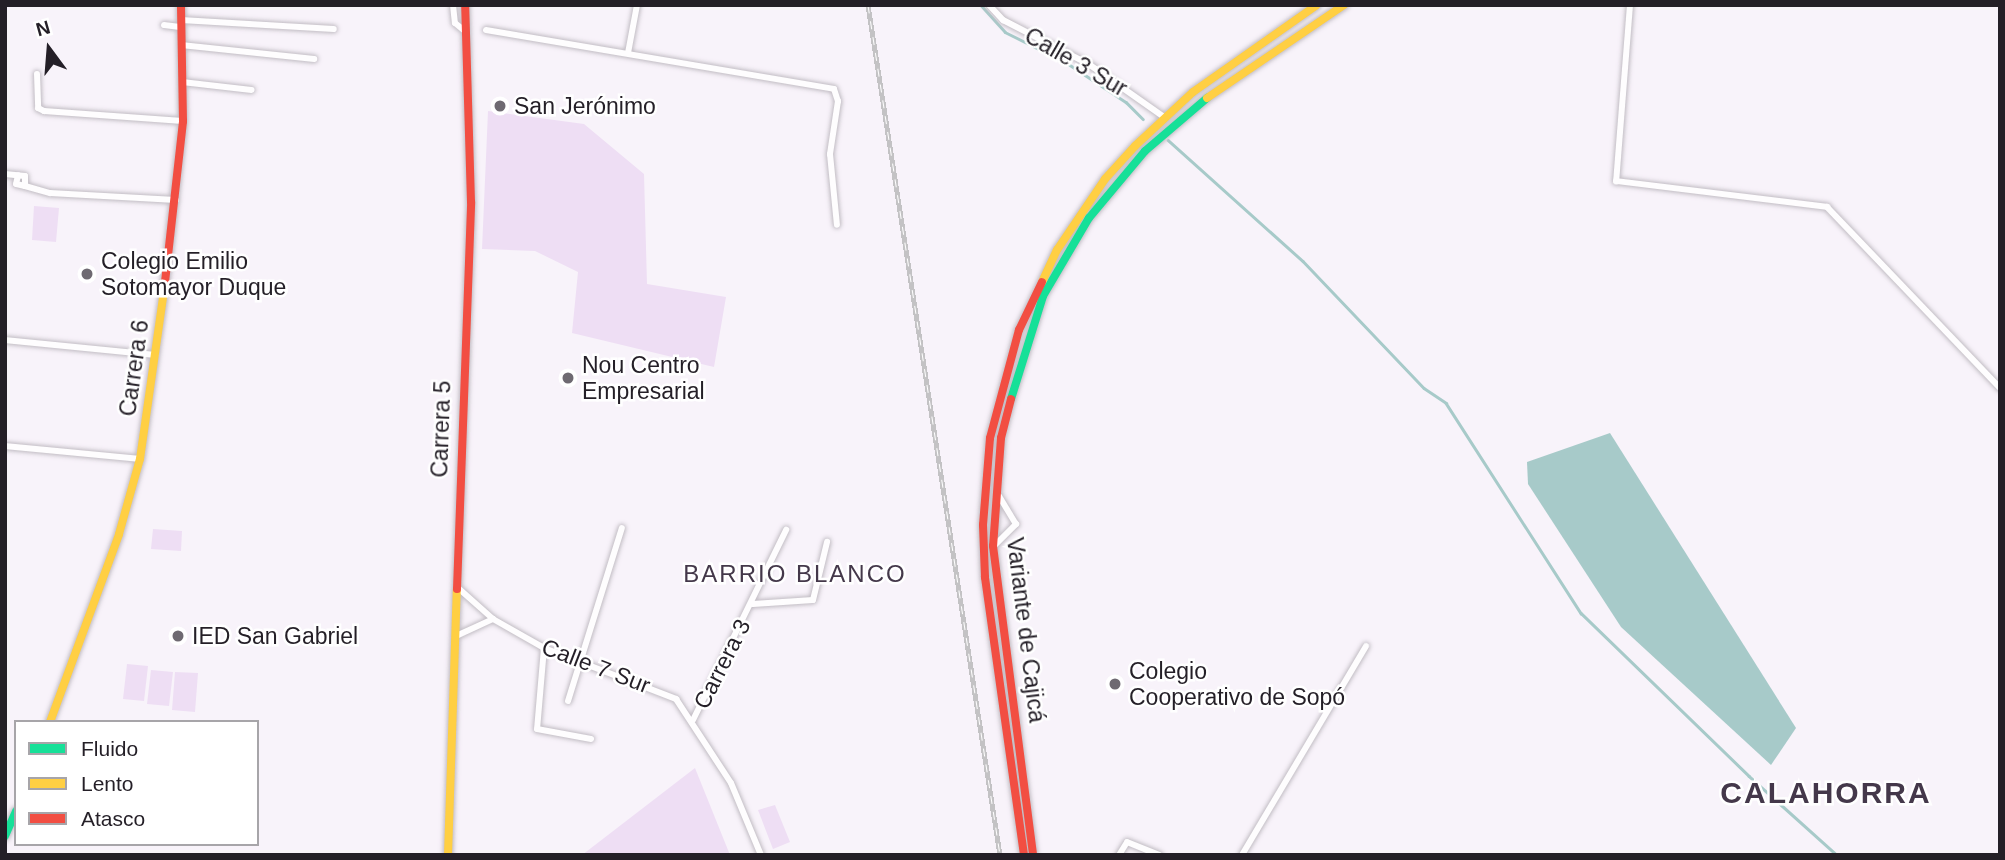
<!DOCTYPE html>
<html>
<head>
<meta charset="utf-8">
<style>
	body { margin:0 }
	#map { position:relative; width:2005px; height:860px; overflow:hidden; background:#f8f3fa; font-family:Arial,sans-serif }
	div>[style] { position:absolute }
	.green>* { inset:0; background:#eedef4 }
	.water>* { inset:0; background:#a7cac9 }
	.stream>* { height:2.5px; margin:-1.25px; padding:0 1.25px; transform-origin:1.25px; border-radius:1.25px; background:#a7cac9 }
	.roads { filter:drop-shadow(0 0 2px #c2bdc4) drop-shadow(0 0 2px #c2bdc4) }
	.street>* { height:6px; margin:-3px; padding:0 3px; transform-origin:3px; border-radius:3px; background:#fefdfe }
	.fast>* { height:8px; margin:-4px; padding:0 4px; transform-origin:4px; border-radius:4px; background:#16e098 }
	.slow>* { height:8px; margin:-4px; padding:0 4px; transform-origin:4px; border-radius:4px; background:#ffcf43 }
	.jam>* { height:8px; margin:-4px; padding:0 4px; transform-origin:4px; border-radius:4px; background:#f24e42 }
	.rail>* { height:5px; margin-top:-2.5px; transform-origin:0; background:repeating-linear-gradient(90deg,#fff 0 8px,#c3c2c4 0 16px); box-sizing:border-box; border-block:2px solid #c3c2c4 }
	.dots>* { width:19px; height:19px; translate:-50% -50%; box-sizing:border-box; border:4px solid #fff; border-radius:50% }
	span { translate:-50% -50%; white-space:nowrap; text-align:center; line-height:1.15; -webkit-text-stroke:5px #fff; paint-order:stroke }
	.street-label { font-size:23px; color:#241f27 }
	.poi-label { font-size:23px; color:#241f27 }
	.left { translate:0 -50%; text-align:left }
	.neighbourhood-label { font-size:24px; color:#44384a; letter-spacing:2px }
	.district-label { font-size:30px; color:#44384a; font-weight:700; letter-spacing:2px }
	.frame { position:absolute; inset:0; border:7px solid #241f27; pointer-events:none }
	.legend { position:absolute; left:14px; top:720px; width:245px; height:126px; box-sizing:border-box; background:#fff; border:2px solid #a7a5a9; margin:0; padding:9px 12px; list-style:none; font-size:21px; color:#241f27 }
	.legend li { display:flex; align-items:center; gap:14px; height:35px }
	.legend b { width:35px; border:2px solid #a7a5a9 }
	.north { position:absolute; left:14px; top:14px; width:70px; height:70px; -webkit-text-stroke:5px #fff; paint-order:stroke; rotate:344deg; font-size:19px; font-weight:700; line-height:28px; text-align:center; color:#241f27 }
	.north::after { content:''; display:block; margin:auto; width:24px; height:32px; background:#241f27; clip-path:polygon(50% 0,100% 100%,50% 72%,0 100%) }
</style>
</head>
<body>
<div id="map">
	<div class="green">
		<i style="clip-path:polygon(488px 111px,584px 124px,644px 174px,647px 284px,726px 297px,714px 367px,572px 333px,578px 272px,535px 251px,482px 249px)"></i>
		<i style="clip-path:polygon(34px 206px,59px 208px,56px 242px,32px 240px)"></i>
		<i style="clip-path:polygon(153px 529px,182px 531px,181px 551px,151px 549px)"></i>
		<i style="clip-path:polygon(127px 664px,148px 666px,144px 701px,123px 699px)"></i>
		<i style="clip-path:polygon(151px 670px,173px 672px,169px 706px,147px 704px)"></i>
		<i style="clip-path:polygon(175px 672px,198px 673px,195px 712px,172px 710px)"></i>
		<i style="clip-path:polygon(695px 768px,730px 855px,582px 855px)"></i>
		<i style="clip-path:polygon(775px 805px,790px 842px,773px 849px,758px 810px)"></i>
	</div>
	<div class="water">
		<i style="clip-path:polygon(1610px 433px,1796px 728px,1771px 765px,1621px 627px,1528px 484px,1527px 462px)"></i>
	</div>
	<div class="stream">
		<i style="left:981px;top:5px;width:36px;rotate:48deg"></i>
		<i style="left:1005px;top:32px;width:69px;rotate:26.6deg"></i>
		<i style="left:1067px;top:63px;width:71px;rotate:33.5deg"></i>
		<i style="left:1126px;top:102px;width:24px;rotate:45deg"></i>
		<i style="left:1168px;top:140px;width:181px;rotate:41.9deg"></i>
		<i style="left:1303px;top:261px;width:175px;rotate:46.4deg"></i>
		<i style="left:1424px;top:388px;width:27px;rotate:34deg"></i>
		<i style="left:1446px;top:403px;width:250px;rotate:57.3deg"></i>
		<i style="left:1581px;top:613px;width:234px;rotate:44.1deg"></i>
		<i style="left:1749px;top:776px;width:118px;rotate:41.9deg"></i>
	</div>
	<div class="roads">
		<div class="street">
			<i style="left:453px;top:5px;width:18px;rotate:84deg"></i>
			<i style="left:455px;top:23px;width:14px;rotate:39deg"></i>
			<i style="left:989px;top:5px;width:21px;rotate:47deg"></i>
			<i style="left:1003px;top:20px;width:98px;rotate:27.3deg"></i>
			<i style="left:1090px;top:65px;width:90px;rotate:35.1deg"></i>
			<i style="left:1630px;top:5px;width:177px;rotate:94.5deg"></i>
			<i style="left:1616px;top:181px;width:213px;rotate:7deg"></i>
			<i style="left:1827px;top:207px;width:250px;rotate:46.3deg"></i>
			<i style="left:181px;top:20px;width:153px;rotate:3.4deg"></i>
			<i style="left:164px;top:25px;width:16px;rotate:7deg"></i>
			<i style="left:486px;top:30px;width:353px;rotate:9.6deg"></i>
			<i style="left:834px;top:89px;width:13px;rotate:72deg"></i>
			<i style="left:838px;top:101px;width:54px;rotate:98.6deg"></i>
			<i style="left:830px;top:154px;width:71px;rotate:84.4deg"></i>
			<i style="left:181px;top:45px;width:134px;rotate:6deg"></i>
			<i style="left:628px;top:53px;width:49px;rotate:-79.4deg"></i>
			<i style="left:37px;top:74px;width:34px;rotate:88deg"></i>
			<i style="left:38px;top:108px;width:7px;rotate:27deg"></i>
			<i style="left:44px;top:111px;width:139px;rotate:4.1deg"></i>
			<i style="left:182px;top:82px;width:70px;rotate:6.5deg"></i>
			<i style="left:5px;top:174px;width:20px;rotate:6deg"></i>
			<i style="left:25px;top:176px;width:10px;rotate:90deg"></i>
			<i style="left:25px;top:186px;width:9px;rotate:-167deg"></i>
			<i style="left:16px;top:184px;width:9px;rotate:-77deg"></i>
			<i style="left:25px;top:186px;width:26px;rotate:16deg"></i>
			<i style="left:50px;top:193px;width:126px;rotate:3.2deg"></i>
			<i style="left:5px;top:340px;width:151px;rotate:5.7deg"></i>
			<i style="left:5px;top:446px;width:136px;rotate:5.5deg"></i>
			<i style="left:999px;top:496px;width:33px;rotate:59deg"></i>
			<i style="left:995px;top:545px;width:30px;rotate:-45deg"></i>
			<i style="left:457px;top:587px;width:48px;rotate:41.6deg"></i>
			<i style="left:493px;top:619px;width:59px;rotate:29.6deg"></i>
			<i style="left:544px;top:648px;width:142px;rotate:21.1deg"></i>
			<i style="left:676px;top:699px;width:100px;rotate:56.8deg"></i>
			<i style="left:731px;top:783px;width:78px;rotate:67.4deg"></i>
			<i style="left:753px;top:604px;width:60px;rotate:-3.8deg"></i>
			<i style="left:813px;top:600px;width:60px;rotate:-76.4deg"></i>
			<i style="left:456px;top:636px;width:41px;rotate:-24.7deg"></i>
			<i style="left:544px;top:648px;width:81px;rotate:94.9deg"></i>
			<i style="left:537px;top:729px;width:55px;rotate:10.5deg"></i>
			<i style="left:568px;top:701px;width:181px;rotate:-72.7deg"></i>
			<i style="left:693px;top:720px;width:212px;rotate:-63.9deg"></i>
			<i style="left:1119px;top:855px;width:15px;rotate:-58deg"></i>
			<i style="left:1127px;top:842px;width:35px;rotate:22deg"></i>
			<i style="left:1242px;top:855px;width:243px;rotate:-59.3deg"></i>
		</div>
		<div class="fast">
			<i style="left:1011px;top:399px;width:108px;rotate:-72.7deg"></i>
			<i style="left:1043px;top:296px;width:91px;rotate:-59.5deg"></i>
			<i style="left:1089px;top:218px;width:87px;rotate:-50.1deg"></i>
			<i style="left:1145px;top:151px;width:82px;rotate:-40.5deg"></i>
			<i style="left:5px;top:836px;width:27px;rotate:-66deg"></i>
		</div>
		<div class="slow">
			<i style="left:1207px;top:98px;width:166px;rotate:-34.2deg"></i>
			<i style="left:1042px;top:282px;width:35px;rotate:-65deg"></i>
			<i style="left:1057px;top:250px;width:86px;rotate:-55.9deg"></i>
			<i style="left:1105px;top:179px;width:45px;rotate:-47.7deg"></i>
			<i style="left:1135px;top:146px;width:79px;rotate:-43deg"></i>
			<i style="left:1193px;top:92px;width:151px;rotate:-35.1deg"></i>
			<i style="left:50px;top:722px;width:200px;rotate:-69.8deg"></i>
			<i style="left:119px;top:534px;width:78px;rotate:-74.4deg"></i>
			<i style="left:140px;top:459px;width:170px;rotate:-81.9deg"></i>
			<i style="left:448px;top:855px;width:266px;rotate:-88.1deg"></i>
		</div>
		<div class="jam">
			<i style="left:164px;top:291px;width:171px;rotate:-83.6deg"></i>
			<i style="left:183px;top:121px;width:116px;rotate:-91deg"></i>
			<i style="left:1011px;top:399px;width:40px;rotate:104.4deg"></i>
			<i style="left:1001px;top:438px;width:108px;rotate:94.2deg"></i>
			<i style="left:993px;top:546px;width:312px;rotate:82.6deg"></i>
			<i style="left:457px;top:589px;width:387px;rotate:-87.9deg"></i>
			<i style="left:471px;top:202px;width:197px;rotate:-91.7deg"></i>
			<i style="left:1024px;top:855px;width:281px;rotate:-98deg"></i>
			<i style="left:985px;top:577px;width:52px;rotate:-92.2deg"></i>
			<i style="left:983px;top:525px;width:87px;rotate:-85.4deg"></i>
			<i style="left:990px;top:438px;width:112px;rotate:-75deg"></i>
			<i style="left:1019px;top:330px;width:53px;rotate:-64.4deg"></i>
		</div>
	</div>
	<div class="rail">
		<i style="left:868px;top:5px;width:860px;rotate:81.17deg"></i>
	</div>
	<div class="dots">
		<i style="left:500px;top:106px;background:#6e6971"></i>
		<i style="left:87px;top:274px;background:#6e6971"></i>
		<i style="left:568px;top:378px;background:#6e6971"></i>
		<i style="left:178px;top:636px;background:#6e6971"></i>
		<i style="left:1115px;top:684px;background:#6e6971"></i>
	</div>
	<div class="street-label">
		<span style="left:1076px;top:62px;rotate:30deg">Calle 3 Sur</span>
		<span style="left:134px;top:368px;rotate:-82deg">Carrera 6</span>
		<span style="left:441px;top:429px;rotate:-88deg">Carrera 5</span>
		<span style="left:1026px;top:630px;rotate:83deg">Variante de Cajicá</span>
		<span style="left:722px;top:664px;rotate:-63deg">Carrera 3</span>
		<span style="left:596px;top:666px;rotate:21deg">Calle 7 Sur</span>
	</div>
	<div class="poi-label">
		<span class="left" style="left:514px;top:106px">San Jerónimo</span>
		<span class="left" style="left:101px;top:274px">Colegio Emilio<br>Sotomayor Duque</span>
		<span class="left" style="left:582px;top:378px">Nou Centro<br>Empresarial</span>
		<span class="left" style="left:192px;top:636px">IED San Gabriel</span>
		<span class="left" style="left:1129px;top:684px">Colegio<br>Cooperativo de Sopó</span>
	</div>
	<div class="neighbourhood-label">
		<span style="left:795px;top:574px">BARRIO BLANCO</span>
	</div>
	<div class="district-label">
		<span style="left:1826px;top:793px">CALAHORRA</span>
	</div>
	<div class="frame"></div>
	<ul class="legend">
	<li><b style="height:9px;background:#16e098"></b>Fluido</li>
	<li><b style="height:9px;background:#ffcf43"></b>Lento</li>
	<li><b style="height:9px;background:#f24e42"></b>Atasco</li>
	</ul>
	<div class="north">N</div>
</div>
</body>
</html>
